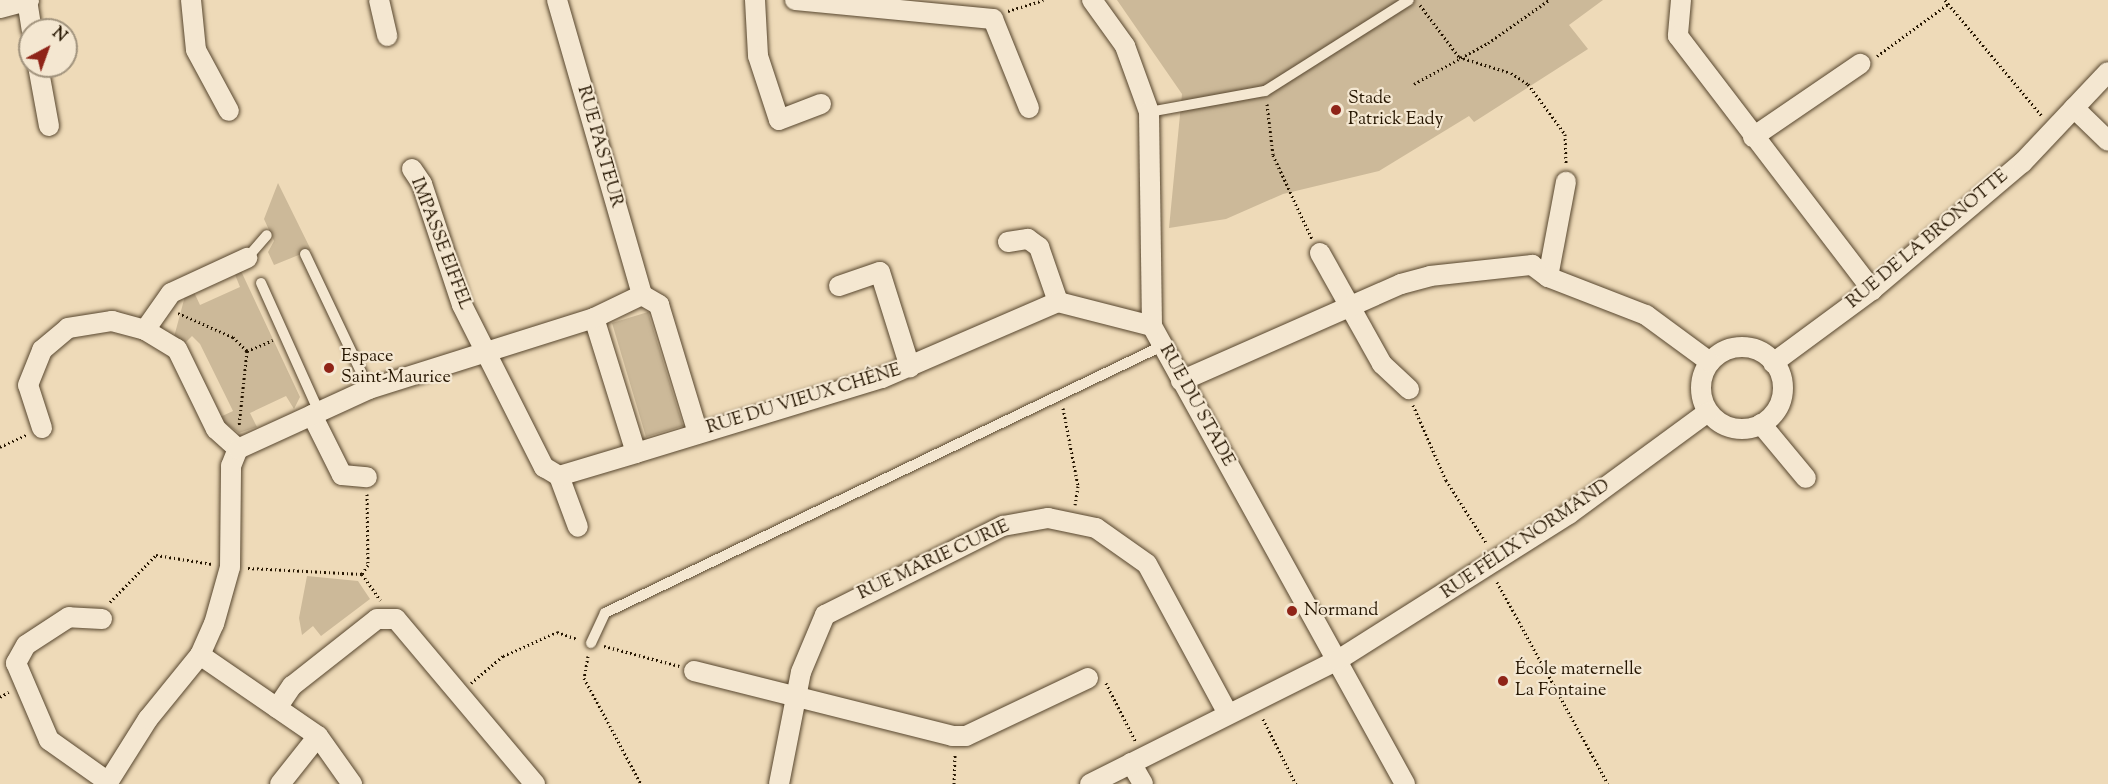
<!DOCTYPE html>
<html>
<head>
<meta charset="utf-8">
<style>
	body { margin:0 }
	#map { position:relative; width:2108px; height:784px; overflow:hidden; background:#eedab8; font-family:"Sorts Mill Goudy",serif }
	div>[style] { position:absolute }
	.green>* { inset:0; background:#ccb999 }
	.path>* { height:3px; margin-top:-1.5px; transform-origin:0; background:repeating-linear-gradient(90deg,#251500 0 1.5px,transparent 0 4.5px) }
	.roads { filter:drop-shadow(0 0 2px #57462e) drop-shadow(0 0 2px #57462e) }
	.service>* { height:10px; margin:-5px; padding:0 5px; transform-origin:5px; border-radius:5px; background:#f4e7d1 }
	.minor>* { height:20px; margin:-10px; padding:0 10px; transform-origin:10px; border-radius:10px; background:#f4e7d1 }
	.minor>.ring { margin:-10px; padding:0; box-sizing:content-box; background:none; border:20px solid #f4e7d1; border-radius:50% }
	.dots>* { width:16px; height:16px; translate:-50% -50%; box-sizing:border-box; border:3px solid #f4e7d1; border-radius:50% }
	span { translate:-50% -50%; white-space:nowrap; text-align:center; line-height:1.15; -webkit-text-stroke:4.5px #f4e7d1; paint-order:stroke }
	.poi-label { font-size:18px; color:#251500 }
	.left { translate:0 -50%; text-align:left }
	.street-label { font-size:18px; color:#251500 }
	.north { position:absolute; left:18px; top:18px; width:60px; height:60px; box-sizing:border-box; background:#f4e7d1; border:2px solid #a1937d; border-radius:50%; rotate:41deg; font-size:16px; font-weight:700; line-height:24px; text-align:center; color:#251500 }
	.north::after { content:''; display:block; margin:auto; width:21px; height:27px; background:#8f2418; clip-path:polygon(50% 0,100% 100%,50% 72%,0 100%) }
</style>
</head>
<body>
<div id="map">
	<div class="green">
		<i style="clip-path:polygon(1117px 0,1603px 0,1569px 25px,1588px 49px,1474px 122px,1469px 116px,1379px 171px,1283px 194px,1226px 219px,1169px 228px,1182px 94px)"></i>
		<i style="clip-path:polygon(278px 183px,311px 250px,274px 265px,268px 252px,274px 241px,264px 219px)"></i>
		<i style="clip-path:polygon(241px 271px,300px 397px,294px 409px,286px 396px,250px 413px,257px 427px,239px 433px,218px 418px,233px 411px,200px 344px,192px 336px,183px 345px,174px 337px,185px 296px,193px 290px,200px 305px,240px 287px,234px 272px)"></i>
		<i style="clip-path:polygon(648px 312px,683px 426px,646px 437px,612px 323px)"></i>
		<i style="clip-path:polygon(307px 576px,358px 581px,370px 599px,321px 636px,313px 626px,302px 635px,299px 618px)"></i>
	</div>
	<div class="path">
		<i style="left:1945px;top:0;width:150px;rotate:50.1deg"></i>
		<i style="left:1420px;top:5px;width:65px;rotate:53.1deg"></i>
		<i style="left:1459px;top:57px;width:54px;rotate:17.1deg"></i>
		<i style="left:1511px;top:73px;width:20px;rotate:33deg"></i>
		<i style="left:1528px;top:84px;width:62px;rotate:53.5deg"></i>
		<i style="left:1565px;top:134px;width:31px;rotate:88deg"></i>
		<i style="left:1008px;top:11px;width:37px;rotate:-17deg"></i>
		<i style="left:1877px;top:56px;width:88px;rotate:-36.2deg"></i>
		<i style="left:1414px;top:84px;width:85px;rotate:-29deg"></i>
		<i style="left:1488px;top:43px;width:75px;rotate:-35.2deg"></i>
		<i style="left:1267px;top:104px;width:51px;rotate:83.3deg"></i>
		<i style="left:1273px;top:155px;width:93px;rotate:65.1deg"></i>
		<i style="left:178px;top:313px;width:60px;rotate:23.6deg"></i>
		<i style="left:233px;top:337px;width:20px;rotate:45deg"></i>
		<i style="left:247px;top:351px;width:75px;rotate:96.1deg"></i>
		<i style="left:247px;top:351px;width:28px;rotate:-23deg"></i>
		<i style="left:1413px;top:405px;width:82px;rotate:66.3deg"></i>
		<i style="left:1446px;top:480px;width:76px;rotate:57.4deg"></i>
		<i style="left:1063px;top:408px;width:79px;rotate:79.1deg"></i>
		<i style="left:1078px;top:486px;width:19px;rotate:99deg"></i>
		<i style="left:0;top:447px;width:29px;rotate:-25deg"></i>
		<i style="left:367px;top:494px;width:71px;rotate:89.2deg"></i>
		<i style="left:368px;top:565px;width:11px;rotate:124deg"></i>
		<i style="left:362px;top:574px;width:32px;rotate:55deg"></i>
		<i style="left:248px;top:568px;width:114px;rotate:3deg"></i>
		<i style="left:1497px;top:582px;width:230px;rotate:61.2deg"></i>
		<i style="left:110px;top:602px;width:66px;rotate:-45.6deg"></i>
		<i style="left:156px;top:555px;width:57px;rotate:9.1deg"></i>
		<i style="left:604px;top:646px;width:78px;rotate:14.9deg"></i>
		<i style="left:588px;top:656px;width:22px;rotate:100deg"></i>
		<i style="left:584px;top:678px;width:120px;rotate:61.7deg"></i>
		<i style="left:471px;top:683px;width:42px;rotate:-40.2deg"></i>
		<i style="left:503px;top:656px;width:59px;rotate:-24deg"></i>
		<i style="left:557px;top:632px;width:21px;rotate:19deg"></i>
		<i style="left:1106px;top:683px;width:66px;rotate:63deg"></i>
		<i style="left:0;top:697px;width:10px;rotate:-29deg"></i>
		<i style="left:1263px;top:719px;width:73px;rotate:63.1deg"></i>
		<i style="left:954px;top:784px;width:31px;rotate:-88deg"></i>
	</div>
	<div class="roads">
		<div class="service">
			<i style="left:1149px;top:112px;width:118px;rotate:-10.3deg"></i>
			<i style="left:1265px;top:91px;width:170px;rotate:-32.3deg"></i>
			<i style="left:305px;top:254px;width:149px;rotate:64.6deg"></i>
			<i style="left:247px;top:258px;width:30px;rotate:-49deg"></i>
			<i style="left:261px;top:283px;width:141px;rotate:65.8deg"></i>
			<i style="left:591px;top:643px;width:33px;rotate:-65deg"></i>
			<i style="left:605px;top:613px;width:618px;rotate:-25.61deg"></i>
		</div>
		<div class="minor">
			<i style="left:27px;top:0;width:30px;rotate:81deg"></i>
			<i style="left:191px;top:0;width:50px;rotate:84.3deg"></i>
			<i style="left:196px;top:50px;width:69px;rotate:61.6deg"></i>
			<i style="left:379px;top:0;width:37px;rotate:77deg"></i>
			<i style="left:557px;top:0;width:307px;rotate:73.9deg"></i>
			<i style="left:755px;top:0;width:56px;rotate:86.9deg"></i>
			<i style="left:758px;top:56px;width:67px;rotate:71.8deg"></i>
			<i style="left:779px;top:120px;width:45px;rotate:-20.9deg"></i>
			<i style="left:795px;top:0;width:199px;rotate:5.5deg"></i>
			<i style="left:993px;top:19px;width:96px;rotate:68deg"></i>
			<i style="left:1092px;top:0;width:57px;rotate:54.3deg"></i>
			<i style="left:1125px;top:46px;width:70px;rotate:70deg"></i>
			<i style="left:1149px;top:112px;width:214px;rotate:89.2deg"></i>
			<i style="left:1152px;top:326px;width:523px;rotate:61.08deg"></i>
			<i style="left:1681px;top:0;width:36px;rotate:95deg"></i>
			<i style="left:1678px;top:36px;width:320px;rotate:52.6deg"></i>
			<i style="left:0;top:8px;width:30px;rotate:-15deg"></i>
			<i style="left:38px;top:66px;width:61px;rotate:79.6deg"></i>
			<i style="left:2074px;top:108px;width:47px;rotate:44.1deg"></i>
			<i style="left:1753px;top:137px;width:130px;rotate:-34.3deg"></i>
			<i style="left:412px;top:169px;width:18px;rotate:56deg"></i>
			<i style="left:422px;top:184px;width:127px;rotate:71.7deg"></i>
			<i style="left:462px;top:305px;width:182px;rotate:63.2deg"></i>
			<i style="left:544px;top:467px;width:17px;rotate:31deg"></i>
			<i style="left:559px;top:476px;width:54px;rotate:69.6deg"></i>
			<i style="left:1008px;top:242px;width:20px;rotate:-9deg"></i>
			<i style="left:1028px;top:239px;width:14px;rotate:36deg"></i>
			<i style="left:1039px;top:247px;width:58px;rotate:70.9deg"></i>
			<i style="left:1320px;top:253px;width:127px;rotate:60.8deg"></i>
			<i style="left:1382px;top:364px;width:37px;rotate:43deg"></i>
			<i style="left:1548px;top:277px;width:97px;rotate:-79.3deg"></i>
			<i style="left:839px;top:286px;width:43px;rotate:-18.9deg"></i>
			<i style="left:880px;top:272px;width:100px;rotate:72.5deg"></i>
			<i style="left:642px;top:295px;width:20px;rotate:30deg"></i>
			<i style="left:659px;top:305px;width:134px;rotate:73.1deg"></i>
			<i style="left:594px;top:318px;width:141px;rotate:72.7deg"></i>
			<i style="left:636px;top:453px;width:257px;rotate:-17deg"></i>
			<i style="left:882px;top:378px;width:192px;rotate:-23.4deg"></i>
			<i style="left:1058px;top:302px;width:97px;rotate:14.3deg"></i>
			<i style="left:145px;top:330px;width:45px;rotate:-54.9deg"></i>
			<i style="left:171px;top:293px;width:84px;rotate:-24.7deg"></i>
			<i class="ring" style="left:1701px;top:347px;width:62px;height:62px"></i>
			<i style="left:1773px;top:363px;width:123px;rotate:-36.4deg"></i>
			<i style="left:1872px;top:290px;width:197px;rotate:-40.3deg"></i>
			<i style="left:2022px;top:163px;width:125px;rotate:-46.6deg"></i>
			<i style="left:1181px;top:381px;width:240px;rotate:-23.8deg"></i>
			<i style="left:1401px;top:284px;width:30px;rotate:-15deg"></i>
			<i style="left:1430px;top:276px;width:103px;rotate:-6.2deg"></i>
			<i style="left:1532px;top:265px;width:20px;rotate:37deg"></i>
			<i style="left:1548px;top:277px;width:105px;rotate:21.2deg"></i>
			<i style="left:1646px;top:315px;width:79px;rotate:36.3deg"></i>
			<i style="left:312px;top:415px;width:67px;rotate:63.4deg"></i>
			<i style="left:342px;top:475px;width:25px;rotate:5deg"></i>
			<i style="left:1761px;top:424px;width:70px;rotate:50.2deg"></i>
			<i style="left:42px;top:428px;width:45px;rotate:-108deg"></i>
			<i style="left:28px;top:385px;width:38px;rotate:-68deg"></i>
			<i style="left:42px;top:350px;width:34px;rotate:-40deg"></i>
			<i style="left:68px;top:328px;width:45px;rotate:-9deg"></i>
			<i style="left:112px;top:321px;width:34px;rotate:15deg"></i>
			<i style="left:145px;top:330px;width:37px;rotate:31deg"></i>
			<i style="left:177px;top:349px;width:89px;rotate:64deg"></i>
			<i style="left:216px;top:429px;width:30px;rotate:42deg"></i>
			<i style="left:559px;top:476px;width:80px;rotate:-16.6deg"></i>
			<i style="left:102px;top:619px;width:33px;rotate:-177deg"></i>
			<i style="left:69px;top:617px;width:51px;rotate:146.9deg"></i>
			<i style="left:26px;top:645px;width:21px;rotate:119deg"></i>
			<i style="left:16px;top:663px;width:84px;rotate:66.8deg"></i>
			<i style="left:49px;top:740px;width:72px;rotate:35.4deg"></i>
			<i style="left:200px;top:655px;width:143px;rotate:34.5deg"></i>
			<i style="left:318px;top:736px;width:59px;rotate:54.7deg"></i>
			<i style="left:694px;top:671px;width:266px;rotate:14.1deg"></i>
			<i style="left:952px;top:736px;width:14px"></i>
			<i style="left:966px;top:736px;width:135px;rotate:-25.4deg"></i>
			<i style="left:277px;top:708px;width:27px;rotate:-56deg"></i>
			<i style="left:292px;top:686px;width:108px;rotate:-38.2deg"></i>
			<i style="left:377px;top:619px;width:19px"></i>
			<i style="left:396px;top:619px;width:216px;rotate:49.9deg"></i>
			<i style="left:1131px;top:763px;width:24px;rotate:60deg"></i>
			<i style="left:107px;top:784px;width:77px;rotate:-57.8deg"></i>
			<i style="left:148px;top:719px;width:82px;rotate:-50.9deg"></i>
			<i style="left:200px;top:655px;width:34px;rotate:-66deg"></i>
			<i style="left:214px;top:624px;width:59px;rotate:-74.3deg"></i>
			<i style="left:230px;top:567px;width:101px;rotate:-89.4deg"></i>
			<i style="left:231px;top:466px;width:18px;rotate:-68deg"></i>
			<i style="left:238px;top:449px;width:144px;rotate:-24.6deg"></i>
			<i style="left:369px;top:389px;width:236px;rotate:-17.5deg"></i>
			<i style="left:594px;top:318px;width:53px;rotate:-25.6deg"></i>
			<i style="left:280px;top:784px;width:61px;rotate:-51.6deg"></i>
			<i style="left:779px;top:784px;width:114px;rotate:-78.9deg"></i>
			<i style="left:801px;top:672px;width:62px;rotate:-67.2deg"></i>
			<i style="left:825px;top:615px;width:199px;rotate:-26.6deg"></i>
			<i style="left:1003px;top:526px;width:46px;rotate:-10.1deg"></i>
			<i style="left:1048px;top:518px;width:49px;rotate:11.8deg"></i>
			<i style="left:1096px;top:528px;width:62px;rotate:35.2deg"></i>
			<i style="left:1147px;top:564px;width:170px;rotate:61.6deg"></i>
			<i style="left:1090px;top:784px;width:277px;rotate:-26.6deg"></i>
			<i style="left:1338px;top:660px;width:273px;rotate:-32.3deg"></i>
			<i style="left:1569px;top:514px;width:172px;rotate:-36.3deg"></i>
		</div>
	</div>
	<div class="dots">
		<i style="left:1336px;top:110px;background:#8f2418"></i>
		<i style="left:329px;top:368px;background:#8f2418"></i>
		<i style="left:1292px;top:611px;background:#8f2418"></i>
		<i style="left:1503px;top:681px;background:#8f2418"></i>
	</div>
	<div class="poi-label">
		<span class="left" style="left:1348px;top:110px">Stade<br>Patrick Eady</span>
		<span class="left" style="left:341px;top:368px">Espace<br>Saint-Maurice</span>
		<span class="left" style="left:1304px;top:611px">Normand</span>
		<span class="left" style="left:1515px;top:681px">École maternelle<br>La Fontaine</span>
	</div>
	<div class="street-label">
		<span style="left:599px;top:147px;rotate:74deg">RUE PASTEUR</span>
		<span style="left:1928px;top:240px;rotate:-40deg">RUE DE LA BRONOTTE</span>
		<span style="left:440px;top:244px;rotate:69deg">IMPASSE EIFFEL</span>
		<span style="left:804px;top:400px;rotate:-17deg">RUE DU VIEUX CHÊNE</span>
		<span style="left:1196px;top:406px;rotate:61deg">RUE DU STADE</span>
		<span style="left:1526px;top:540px;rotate:-34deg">RUE FÉLIX NORMAND</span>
		<span style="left:934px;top:561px;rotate:-25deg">RUE MARIE CURIE</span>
	</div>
	<div class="north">N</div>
</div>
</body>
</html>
